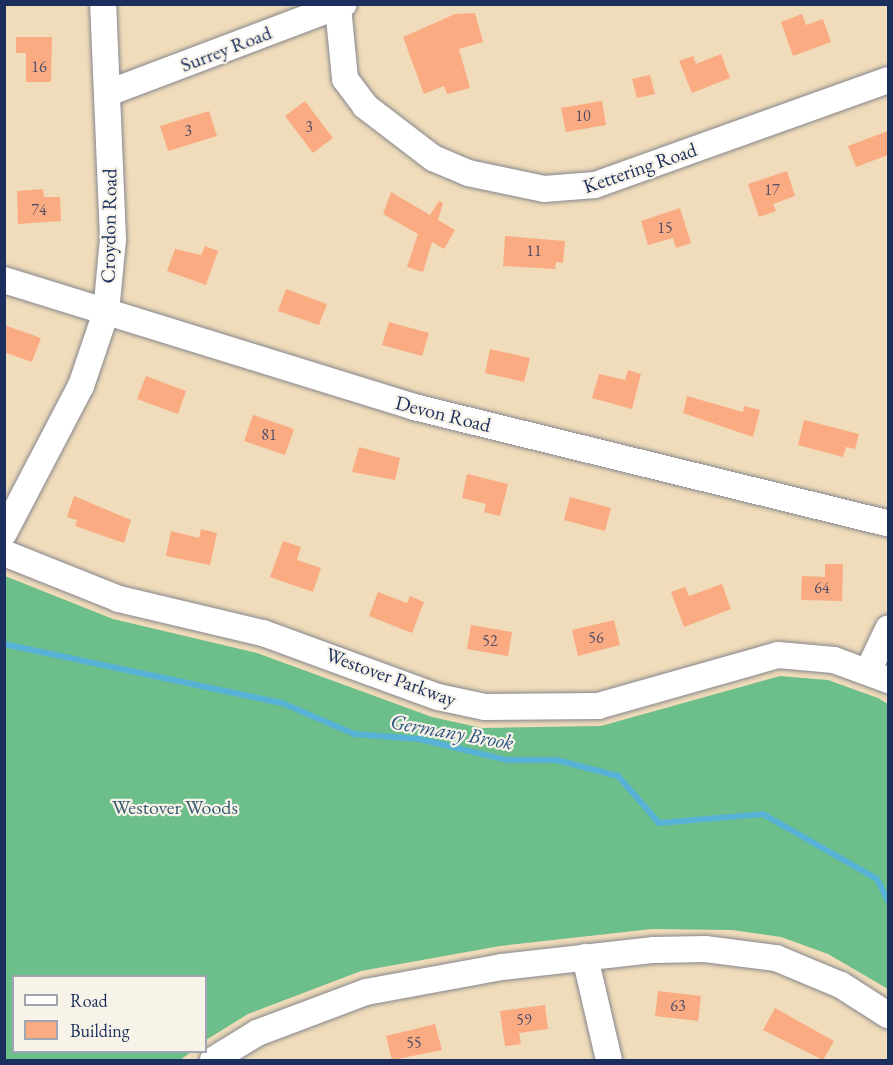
<!DOCTYPE html>
<html>
<head>
<meta charset="utf-8">
<style>
	body { margin:0 }
	#map { position:relative; width:893px; height:1065px; overflow:hidden; background:#f0dcba; font-family:"EB Garamond",serif }
	div>[style] { position:absolute }
	.forest>* { inset:0; background:#6cbe8b }
	.stream>* { height:6px; margin:-3px; padding:0 3px; transform-origin:3px; border-radius:3px; background:#57b2d5 }
	.building>* { inset:0; background:#faab82 }
	.roads { filter:drop-shadow(0 0 2px #86868c) drop-shadow(0 0 2px #86868c) }
	.minor>* { height:26px; margin:-13px; padding:0 13px; transform-origin:13px; border-radius:13px; background:#fff }
	span { translate:-50% -50%; white-space:nowrap; text-align:center; line-height:1.15; -webkit-text-stroke:4.5px #f7f3e8; paint-order:stroke }
	.number-label { font-size:16px; color:#534e67 }
	.number-label span { -webkit-text-stroke-width:0 }
	.street-label { font-size:20px; color:#1b2f5e }
	.park-label { font-size:20px; color:#365b70 }
	.water-label { font-size:21px; color:#2d5682; font-style:italic }
	.frame { position:absolute; inset:0; border:6px solid #1b2f5e; pointer-events:none }
	.legend { position:absolute; left:12px; top:975px; width:195px; height:78px; box-sizing:border-box; background:#f7f3e8; border:2px solid #9fa5b1; margin:0; padding:8px 10px; list-style:none; font-size:18px; color:#1b2f5e }
	.legend li { display:flex; align-items:center; gap:12px; height:30px }
	.legend b { width:30px; border:2px solid #9fa5b1 }
</style>
</head>
<body>
<div id="map">
	<div class="forest">
		<i style="clip-path:polygon(5px 576px,113px 619px,257px 653px,432px 717px,482px 728px,601px 726px,780px 676px,828px 680px,878px 698px,888px 704px,888px 989px,828px 954px,781px 937px,732px 930px,652px 929px,500px 946px,361px 971px,248px 1014px,206px 1040px,206px 976px,14px 976px,14px 1052px,191px 1052px,180px 1060px,5px 1060px)"></i>
	</div>
	<div class="stream">
		<i style="left:4px;top:644px;width:284px;rotate:12deg"></i>
		<i style="left:282px;top:703px;width:78px;rotate:23.3deg"></i>
		<i style="left:354px;top:734px;width:65px;rotate:4.4deg"></i>
		<i style="left:419px;top:739px;width:90px;rotate:13.4deg"></i>
		<i style="left:507px;top:760px;width:50px"></i>
		<i style="left:557px;top:760px;width:63px;rotate:14.7deg"></i>
		<i style="left:618px;top:776px;width:62px;rotate:48.9deg"></i>
		<i style="left:659px;top:823px;width:104px;rotate:-4.9deg"></i>
		<i style="left:763px;top:814px;width:131px;rotate:29.7deg"></i>
		<i style="left:877px;top:879px;width:25px;rotate:63deg"></i>
	</div>
	<div class="building">
		<i style="clip-path:polygon(475px 13px,483px 42px,459px 49px,470px 88px,447px 94px,444px 86px,424px 94px,403px 37px,455px 14px)"></i>
		<i style="clip-path:polygon(802px 14px,806px 25px,823px 19px,831px 42px,793px 56px,781px 22px)"></i>
		<i style="clip-path:polygon(16px 37px,52px 37px,51px 82px,26px 82px,26px 53px,16px 53px)"></i>
		<i style="clip-path:polygon(721px 54px,730px 78px,692px 93px,679px 61px,693px 56px,696px 64px)"></i>
		<i style="clip-path:polygon(650px 75px,655px 94px,637px 98px,632px 79px)"></i>
		<i style="clip-path:polygon(305px 101px,333px 138px,313px 153px,285px 116px)"></i>
		<i style="clip-path:polygon(602px 101px,606px 125px,566px 132px,561px 108px)"></i>
		<i style="clip-path:polygon(209px 111px,217px 136px,168px 151px,160px 126px)"></i>
		<i style="clip-path:polygon(888px 131px,888px 155px,856px 167px,848px 146px)"></i>
		<i style="clip-path:polygon(787px 171px,795px 196px,773px 204px,776px 211px,759px 217px,748px 184px)"></i>
		<i style="clip-path:polygon(43px 189px,44px 197px,60px 197px,61px 221px,18px 224px,17px 191px)"></i>
		<i style="clip-path:polygon(391px 192px,430px 215px,439px 201px,443px 203px,438px 220px,455px 230px,444px 249px,432px 242px,423px 272px,407px 267px,418px 234px,383px 214px)"></i>
		<i style="clip-path:polygon(680px 208px,691px 243px,676px 248px,673px 238px,648px 245px,641px 221px)"></i>
		<i style="clip-path:polygon(505px 236px,565px 241px,563px 263px,556px 262px,555px 269px,503px 266px)"></i>
		<i style="clip-path:polygon(205px 246px,218px 251px,206px 285px,167px 271px,175px 249px,201px 255px)"></i>
		<i style="clip-path:polygon(286px 289px,327px 304px,319px 325px,278px 311px)"></i>
		<i style="clip-path:polygon(389px 322px,429px 333px,422px 356px,382px 345px)"></i>
		<i style="clip-path:polygon(4px 325px,41px 338px,32px 362px,4px 352px)"></i>
		<i style="clip-path:polygon(490px 349px,530px 358px,524px 382px,485px 373px)"></i>
		<i style="clip-path:polygon(628px 370px,641px 374px,632px 409px,592px 398px,599px 374px,625px 380px)"></i>
		<i style="clip-path:polygon(146px 376px,186px 391px,178px 414px,137px 399px)"></i>
		<i style="clip-path:polygon(687px 396px,743px 412px,744px 406px,760px 410px,753px 437px,683px 413px)"></i>
		<i style="clip-path:polygon(253px 415px,294px 429px,285px 455px,244px 441px)"></i>
		<i style="clip-path:polygon(804px 420px,859px 434px,855px 449px,846px 447px,843px 457px,798px 445px)"></i>
		<i style="clip-path:polygon(359px 447px,400px 458px,395px 480px,352px 472px)"></i>
		<i style="clip-path:polygon(467px 474px,508px 484px,500px 516px,484px 512px,486px 504px,462px 498px)"></i>
		<i style="clip-path:polygon(74px 496px,131px 520px,124px 543px,75px 526px,77px 520px,67px 517px)"></i>
		<i style="clip-path:polygon(570px 497px,611px 508px,605px 531px,564px 520px)"></i>
		<i style="clip-path:polygon(201px 529px,217px 533px,210px 565px,166px 556px,171px 531px,199px 538px)"></i>
		<i style="clip-path:polygon(283px 541px,301px 547px,297px 560px,321px 568px,313px 592px,270px 577px)"></i>
		<i style="clip-path:polygon(825px 564px,843px 564px,842px 601px,801px 600px,802px 576px,825px 577px)"></i>
		<i style="clip-path:polygon(722px 584px,731px 609px,684px 627px,671px 592px,685px 587px,689px 596px)"></i>
		<i style="clip-path:polygon(378px 592px,407px 603px,410px 596px,424px 602px,412px 633px,369px 616px)"></i>
		<i style="clip-path:polygon(614px 620px,620px 645px,578px 656px,572px 630px)"></i>
		<i style="clip-path:polygon(471px 625px,512px 632px,508px 656px,467px 649px)"></i>
		<i style="clip-path:polygon(658px 991px,701px 996px,698px 1021px,655px 1016px)"></i>
		<i style="clip-path:polygon(545px 1005px,548px 1029px,519px 1033px,521px 1044px,505px 1046px,500px 1011px)"></i>
		<i style="clip-path:polygon(775px 1008px,834px 1041px,823px 1060px,763px 1030px)"></i>
		<i style="clip-path:polygon(435px 1024px,442px 1050px,392px 1060px,386px 1036px)"></i>
	</div>
	<div class="roads">
		<div class="minor">
			<i style="left:338px;top:7px;width:72px;rotate:84.4deg"></i>
			<i style="left:345px;top:79px;width:34px;rotate:53deg"></i>
			<i style="left:365px;top:106px;width:86px;rotate:37.4deg"></i>
			<i style="left:433px;top:158px;width:38px;rotate:23deg"></i>
			<i style="left:468px;top:173px;width:78px;rotate:11.9deg"></i>
			<i style="left:544px;top:189px;width:51px;rotate:-4.5deg"></i>
			<i style="left:595px;top:185px;width:311px;rotate:-19.7deg"></i>
			<i style="left:108px;top:93px;width:252px;rotate:-20.7deg"></i>
			<i style="left:4px;top:280px;width:429px;rotate:17.2deg"></i>
			<i style="left:414px;top:407px;width:488px;rotate:13.8deg"></i>
			<i style="left:4px;top:533px;width:166px;rotate:-62.4deg"></i>
			<i style="left:81px;top:386px;width:78px;rotate:-71.3deg"></i>
			<i style="left:106px;top:312px;width:73px;rotate:-84.5deg"></i>
			<i style="left:113px;top:239px;width:235px;rotate:-92.4deg"></i>
			<i style="left:4px;top:553px;width:124px;rotate:21.8deg"></i>
			<i style="left:119px;top:599px;width:148px;rotate:13.3deg"></i>
			<i style="left:263px;top:633px;width:186px;rotate:20.1deg"></i>
			<i style="left:438px;top:697px;width:48px;rotate:12deg"></i>
			<i style="left:485px;top:707px;width:113px;rotate:-0.5deg"></i>
			<i style="left:598px;top:706px;width:187px;rotate:-15.8deg"></i>
			<i style="left:778px;top:655px;width:56px;rotate:5.1deg"></i>
			<i style="left:834px;top:660px;width:58px;rotate:20.3deg"></i>
			<i style="left:868px;top:671px;width:47px;rotate:-64.5deg"></i>
			<i style="left:585px;top:957px;width:106px;rotate:76.9deg"></i>
			<i style="left:213px;top:1060px;width:52px;rotate:-31.5deg"></i>
			<i style="left:257px;top:1033px;width:116px;rotate:-20.6deg"></i>
			<i style="left:366px;top:992px;width:138px;rotate:-10.4deg"></i>
			<i style="left:502px;top:967px;width:153px;rotate:-6.4deg"></i>
			<i style="left:654px;top:950px;width:51px;rotate:-1.1deg"></i>
			<i style="left:705px;top:949px;width:72px;rotate:7.2deg"></i>
			<i style="left:776px;top:958px;width:70px;rotate:22.6deg"></i>
			<i style="left:841px;top:985px;width:56px;rotate:32.6deg"></i>
		</div>
	</div>
	<div class="number-label">
		<span style="left:39px;top:67px">16</span>
		<span style="left:583px;top:116px">10</span>
		<span style="left:309px;top:127px">3</span>
		<span style="left:188px;top:131px">3</span>
		<span style="left:772px;top:190px">17</span>
		<span style="left:39px;top:210px">74</span>
		<span style="left:665px;top:228px">15</span>
		<span style="left:534px;top:251px">11</span>
		<span style="left:269px;top:435px">81</span>
		<span style="left:822px;top:588px">64</span>
		<span style="left:596px;top:638px">56</span>
		<span style="left:490px;top:641px">52</span>
		<span style="left:678px;top:1006px">63</span>
		<span style="left:524px;top:1020px">59</span>
		<span style="left:414px;top:1043px">55</span>
	</div>
	<div class="street-label">
		<span style="left:226px;top:49px;rotate:-21deg">Surrey Road</span>
		<span style="left:640px;top:168px;rotate:-19deg">Kettering Road</span>
		<span style="left:109px;top:226px;rotate:-89deg">Croydon Road</span>
		<span style="left:443px;top:414px;rotate:14deg">Devon Road</span>
		<span style="left:391px;top:677px;rotate:20deg">Westover Parkway</span>
	</div>
	<div class="park-label">
		<span style="left:175px;top:807px">Westover Woods</span>
	</div>
	<div class="water-label">
		<span style="left:452px;top:732px;rotate:10deg">Germany Brook</span>
	</div>
	<div class="frame"></div>
	<ul class="legend">
	<li><b style="height:8px;background:#fff"></b>Road</li>
	<li><b style="height:16px;background:#faab82"></b>Building</li>
	</ul>
</div>
</body>
</html>
